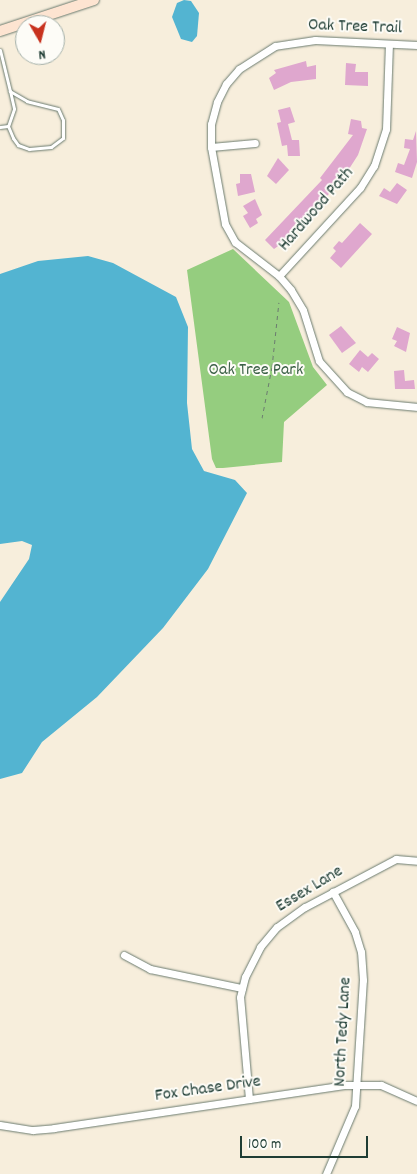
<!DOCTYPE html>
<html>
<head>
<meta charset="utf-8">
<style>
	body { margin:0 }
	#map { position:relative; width:417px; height:1174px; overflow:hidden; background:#f7eedc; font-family:Dekko,sans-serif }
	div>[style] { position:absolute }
	.green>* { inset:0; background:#95cd7f }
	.water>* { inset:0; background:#53b4d1 }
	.building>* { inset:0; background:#dfa7ce }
	.path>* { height:1px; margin-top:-0.5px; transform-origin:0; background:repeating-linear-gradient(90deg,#6b7b6f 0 4px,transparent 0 8px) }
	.roads { filter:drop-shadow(0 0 1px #6b7b6f) drop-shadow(0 0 1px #6b7b6f) }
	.lane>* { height:3px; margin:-1.5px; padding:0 1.5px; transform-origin:1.5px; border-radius:1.5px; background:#fff }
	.street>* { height:7px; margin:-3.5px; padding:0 3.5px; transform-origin:3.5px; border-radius:3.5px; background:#fff }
	.secondary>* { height:10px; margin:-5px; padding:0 5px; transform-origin:5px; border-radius:5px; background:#fde4d1 }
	span { translate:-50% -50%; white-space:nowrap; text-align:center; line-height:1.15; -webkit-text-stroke:4px #fdfcf7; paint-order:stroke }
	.street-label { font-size:18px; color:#1f3d34 }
	.park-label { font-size:18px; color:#3c6147 }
	.north { position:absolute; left:15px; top:15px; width:50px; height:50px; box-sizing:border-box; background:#fdfcf7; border:1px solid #a4b0a9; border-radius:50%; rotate:172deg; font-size:14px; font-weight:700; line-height:20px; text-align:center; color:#1f3d34 }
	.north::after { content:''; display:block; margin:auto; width:18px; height:22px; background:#c8321e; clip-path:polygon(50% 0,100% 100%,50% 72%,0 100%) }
	.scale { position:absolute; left:240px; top:1136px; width:128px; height:22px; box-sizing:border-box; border:2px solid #1f3d34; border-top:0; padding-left:6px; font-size:15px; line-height:18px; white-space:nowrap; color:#1f3d34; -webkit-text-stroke:4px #fdfcf7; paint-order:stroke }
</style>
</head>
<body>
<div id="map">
	<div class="green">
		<i style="clip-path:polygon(233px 249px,289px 302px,313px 367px,327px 385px,284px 422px,282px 462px,223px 468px,216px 468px,212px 459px,187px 270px)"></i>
	</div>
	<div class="water">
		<i style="clip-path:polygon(184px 0,191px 1px,199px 13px,197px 36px,192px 42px,181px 39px,172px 17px,177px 3px)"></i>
		<i style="clip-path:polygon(88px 256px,113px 263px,176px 297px,188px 327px,187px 403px,192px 449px,204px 471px,235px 480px,247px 493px,208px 569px,163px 628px,97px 697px,42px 742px,22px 773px,0 779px,0 602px,29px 559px,32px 545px,22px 541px,0 544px,0 274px,38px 261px)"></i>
	</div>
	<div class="building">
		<i style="clip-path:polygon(306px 61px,307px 67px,316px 65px,316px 79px,291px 82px,274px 90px,269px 78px,276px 73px,274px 70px)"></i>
		<i style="clip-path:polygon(346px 63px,356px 64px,355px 72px,368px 72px,368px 86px,345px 85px)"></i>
		<i style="clip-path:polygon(290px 107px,295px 122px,288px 124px,292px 140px,299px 140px,300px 156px,288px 156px,287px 145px,282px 146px,277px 123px,281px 122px,278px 110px)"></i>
		<i style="clip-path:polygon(351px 119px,361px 121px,362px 128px,367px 129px,358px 155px,349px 169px,346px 167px,335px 179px,339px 182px,311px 215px,301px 225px,297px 222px,289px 232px,293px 235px,284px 245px,281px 244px,274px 249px,265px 240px,322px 180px,320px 178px,353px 135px,348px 134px)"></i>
		<i style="clip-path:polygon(416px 131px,417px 162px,412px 178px,395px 172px,398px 163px,404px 165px,410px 149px,404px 148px,405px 139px,413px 140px)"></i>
		<i style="clip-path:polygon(278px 158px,289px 170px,276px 184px,267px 176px)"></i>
		<i style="clip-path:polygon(240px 174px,251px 174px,255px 192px,238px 196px,236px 184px,240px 183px)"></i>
		<i style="clip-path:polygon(397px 183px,407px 190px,397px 204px,379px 196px,384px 188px,390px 192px)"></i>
		<i style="clip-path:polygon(255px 199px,262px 215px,256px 219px,258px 223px,250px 228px,243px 216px,248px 213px,243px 206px)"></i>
		<i style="clip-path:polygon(360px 223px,372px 234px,341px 268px,330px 258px,336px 251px,333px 248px,339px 241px,342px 243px)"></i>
		<i style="clip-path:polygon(341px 326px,356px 343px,342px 353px,329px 335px)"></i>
		<i style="clip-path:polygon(397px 327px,410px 333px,406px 352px,394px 346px,397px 341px,392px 339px)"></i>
		<i style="clip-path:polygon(360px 350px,368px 357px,372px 353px,379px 359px,368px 372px,362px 367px,359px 372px,349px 364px)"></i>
		<i style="clip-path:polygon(404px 370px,405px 381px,414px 380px,415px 389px,395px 389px,394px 371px)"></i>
	</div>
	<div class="path">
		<i style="left:262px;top:418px;width:52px;rotate:-78.9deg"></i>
		<i style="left:272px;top:367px;width:65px;rotate:-83.9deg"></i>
	</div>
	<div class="roads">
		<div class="lane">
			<i style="left:0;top:50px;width:42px;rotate:76.3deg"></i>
			<i style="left:10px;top:91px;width:18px;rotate:77deg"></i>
			<i style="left:14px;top:109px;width:18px;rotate:109deg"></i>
			<i style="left:8px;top:126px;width:13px;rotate:67deg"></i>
			<i style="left:13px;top:138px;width:9px;rotate:54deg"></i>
			<i style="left:18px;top:145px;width:12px;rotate:20deg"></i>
			<i style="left:29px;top:149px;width:22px;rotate:-5deg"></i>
			<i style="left:51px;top:147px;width:15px;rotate:-37deg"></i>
			<i style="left:63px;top:138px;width:18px;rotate:-90deg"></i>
			<i style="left:63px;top:120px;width:12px;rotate:-114deg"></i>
			<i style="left:58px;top:109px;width:32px;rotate:-166deg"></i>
			<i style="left:27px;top:101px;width:20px;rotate:-150deg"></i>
			<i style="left:0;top:127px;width:8px;rotate:-7deg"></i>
		</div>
		<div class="street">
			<i style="left:417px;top:45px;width:102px;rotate:-177.2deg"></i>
			<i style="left:315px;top:40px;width:40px;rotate:171.5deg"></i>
			<i style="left:275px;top:46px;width:43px;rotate:147.4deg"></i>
			<i style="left:239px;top:69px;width:20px;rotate:131deg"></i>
			<i style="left:226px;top:84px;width:20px;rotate:117deg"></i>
			<i style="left:217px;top:102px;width:23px;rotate:105deg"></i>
			<i style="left:211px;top:124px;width:23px;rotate:90deg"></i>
			<i style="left:211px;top:147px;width:78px;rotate:79.7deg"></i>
			<i style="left:225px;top:224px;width:21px;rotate:61deg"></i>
			<i style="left:235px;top:242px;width:56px;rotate:37.7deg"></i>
			<i style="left:279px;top:276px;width:18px;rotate:49deg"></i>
			<i style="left:291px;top:290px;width:23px;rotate:59deg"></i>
			<i style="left:303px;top:310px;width:53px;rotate:72.6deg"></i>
			<i style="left:319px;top:361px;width:42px;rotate:47.9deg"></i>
			<i style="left:347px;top:392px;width:22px;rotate:27deg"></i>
			<i style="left:367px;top:402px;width:50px;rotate:5.7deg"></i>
			<i style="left:211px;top:147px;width:44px;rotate:-5.2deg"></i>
			<i style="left:279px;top:276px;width:120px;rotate:-47.4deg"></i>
			<i style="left:360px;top:188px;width:26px;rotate:-58deg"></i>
			<i style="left:374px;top:166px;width:39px;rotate:-72deg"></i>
			<i style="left:386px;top:129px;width:85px;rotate:-88deg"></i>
			<i style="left:124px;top:955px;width:30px;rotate:28deg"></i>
			<i style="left:150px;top:969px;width:94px;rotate:11.7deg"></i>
			<i style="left:249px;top:1099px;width:102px;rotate:-95deg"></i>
			<i style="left:240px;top:997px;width:21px;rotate:-76deg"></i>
			<i style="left:245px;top:977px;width:34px;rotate:-63deg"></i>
			<i style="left:260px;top:947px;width:26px;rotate:-50deg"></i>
			<i style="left:277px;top:927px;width:34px;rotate:-36deg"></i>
			<i style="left:305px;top:907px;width:103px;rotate:-27.8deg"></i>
			<i style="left:396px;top:859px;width:21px;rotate:5deg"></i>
			<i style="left:0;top:1125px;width:33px;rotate:9deg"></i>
			<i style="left:33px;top:1130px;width:21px;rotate:-5deg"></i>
			<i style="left:54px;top:1128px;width:295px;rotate:-8.4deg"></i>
			<i style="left:346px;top:1085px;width:35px"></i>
			<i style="left:381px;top:1085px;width:39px;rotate:24deg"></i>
			<i style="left:326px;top:1174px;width:74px;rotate:-66.9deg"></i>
			<i style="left:355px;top:1106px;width:126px;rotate:-86.4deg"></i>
			<i style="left:363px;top:980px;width:28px;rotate:-94deg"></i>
			<i style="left:361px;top:952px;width:21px;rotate:-107deg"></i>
			<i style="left:355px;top:932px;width:46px;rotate:-118.8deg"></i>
		</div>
		<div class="secondary">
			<i style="left:0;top:31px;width:99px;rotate:-18.3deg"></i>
		</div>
	</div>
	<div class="street-label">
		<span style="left:355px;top:28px;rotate:2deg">Oak Tree Trail</span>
		<span style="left:317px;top:210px;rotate:-49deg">Hardwood Path</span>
		<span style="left:310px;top:890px;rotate:-31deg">Essex Lane</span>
		<span style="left:344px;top:1032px;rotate:-87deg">North Tedy Lane</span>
		<span style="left:208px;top:1090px;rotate:-8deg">Fox Chase Drive</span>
	</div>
	<div class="park-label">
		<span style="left:256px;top:371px">Oak Tree Park</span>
	</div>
	<div class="north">N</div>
	<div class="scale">100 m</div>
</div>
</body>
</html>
